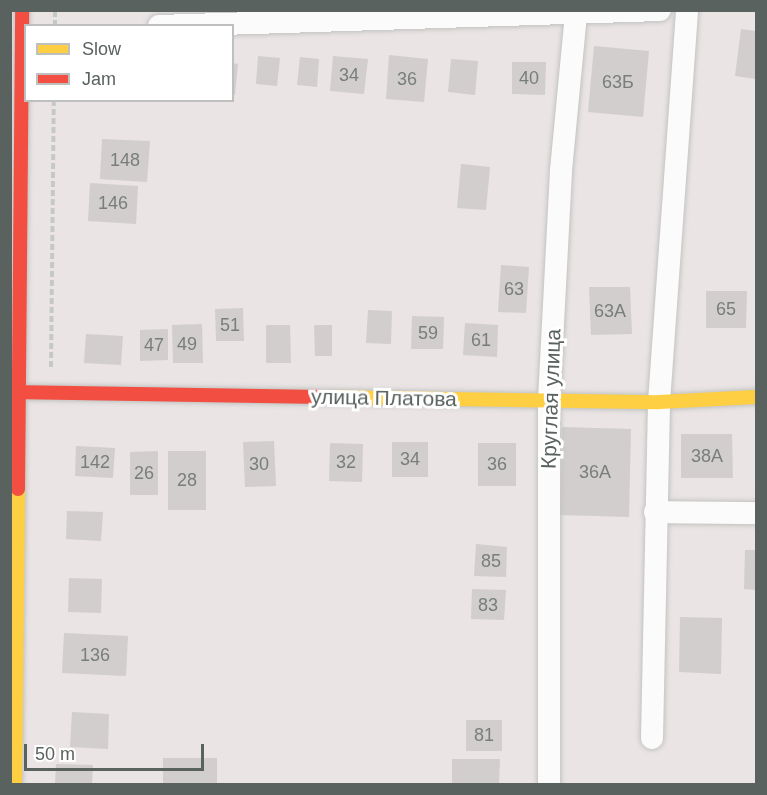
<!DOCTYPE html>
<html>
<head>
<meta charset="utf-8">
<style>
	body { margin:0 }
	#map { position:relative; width:767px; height:795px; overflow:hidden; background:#eae4e4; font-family:Arial,sans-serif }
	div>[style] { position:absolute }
	.building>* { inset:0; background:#d1cecd }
	.path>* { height:4px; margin-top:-2px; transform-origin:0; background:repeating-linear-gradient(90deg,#c5c9c3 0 6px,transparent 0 9px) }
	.roads { filter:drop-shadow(0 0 2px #c2c3c1) drop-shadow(0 0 2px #c2c3c1) }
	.street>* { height:22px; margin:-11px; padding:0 11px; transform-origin:11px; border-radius:11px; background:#fcfbfb }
	.slow>* { height:14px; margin:-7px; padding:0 7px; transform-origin:7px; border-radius:7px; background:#ffcf43 }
	.jam>* { height:14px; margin:-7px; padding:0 7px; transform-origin:7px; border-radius:7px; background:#f24e42 }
	span { translate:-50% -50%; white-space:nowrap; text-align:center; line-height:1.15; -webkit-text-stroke:6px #fff; paint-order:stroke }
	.number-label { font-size:18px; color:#787e7c }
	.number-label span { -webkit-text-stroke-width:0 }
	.street-label { font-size:21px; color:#59625f }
	.frame { position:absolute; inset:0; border:12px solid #59625f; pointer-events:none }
	.legend { position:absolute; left:24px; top:24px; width:210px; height:78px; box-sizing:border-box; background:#fff; border:2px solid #bdc0bf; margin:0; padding:8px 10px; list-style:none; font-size:18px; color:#59625f }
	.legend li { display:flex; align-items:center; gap:12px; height:30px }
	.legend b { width:30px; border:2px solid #bdc0bf }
	.scale { position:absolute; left:24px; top:744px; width:180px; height:27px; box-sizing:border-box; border:3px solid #59625f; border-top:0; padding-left:8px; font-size:18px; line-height:21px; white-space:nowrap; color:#59625f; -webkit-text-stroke:4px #fff; paint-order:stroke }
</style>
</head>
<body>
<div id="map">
	<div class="building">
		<i style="clip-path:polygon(741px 29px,756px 31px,756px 79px,735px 76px)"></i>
		<i style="clip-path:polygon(594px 46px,649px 51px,643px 117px,588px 112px)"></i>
		<i style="clip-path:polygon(389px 55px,428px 59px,424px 102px,386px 99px)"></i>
		<i style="clip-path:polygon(258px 56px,280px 58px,277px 86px,256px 84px)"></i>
		<i style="clip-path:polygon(333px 56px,368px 59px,364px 94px,330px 91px)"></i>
		<i style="clip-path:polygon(300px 57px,319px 59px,317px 87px,297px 85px)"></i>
		<i style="clip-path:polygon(451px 59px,478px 61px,475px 95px,448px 92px)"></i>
		<i style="clip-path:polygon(512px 62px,546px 62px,545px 95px,512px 94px)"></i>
		<i style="clip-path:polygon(232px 63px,238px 64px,235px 95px,232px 95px)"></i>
		<i style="clip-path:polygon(102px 139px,150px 141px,147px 182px,100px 179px)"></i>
		<i style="clip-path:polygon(461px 164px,490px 167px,486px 210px,457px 208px)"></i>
		<i style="clip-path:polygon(90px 183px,138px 186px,136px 224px,88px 221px)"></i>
		<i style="clip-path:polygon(501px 265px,529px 267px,526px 313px,498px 312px)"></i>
		<i style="clip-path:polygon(589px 287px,630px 287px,632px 334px,591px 335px)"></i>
		<i style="clip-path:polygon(706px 291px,747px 291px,746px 328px,706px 328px)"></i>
		<i style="clip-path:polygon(243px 308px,244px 341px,216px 341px,215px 309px)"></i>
		<i style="clip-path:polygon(368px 310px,392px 311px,391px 344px,366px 343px)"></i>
		<i style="clip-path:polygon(412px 316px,444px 317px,443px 349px,411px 349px)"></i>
		<i style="clip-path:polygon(465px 323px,498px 325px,497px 357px,463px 355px)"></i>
		<i style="clip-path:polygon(202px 324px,203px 363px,173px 363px,172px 325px)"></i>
		<i style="clip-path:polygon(266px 325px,290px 325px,291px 363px,266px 363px)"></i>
		<i style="clip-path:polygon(314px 325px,332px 325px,332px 356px,315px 356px)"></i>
		<i style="clip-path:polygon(168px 329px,168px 360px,140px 361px,140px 330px)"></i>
		<i style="clip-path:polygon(86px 334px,123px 336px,121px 365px,84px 363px)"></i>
		<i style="clip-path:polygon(562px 427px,631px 429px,629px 517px,560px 515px)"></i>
		<i style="clip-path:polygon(681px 434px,732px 434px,733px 478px,681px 478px)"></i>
		<i style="clip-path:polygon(274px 441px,276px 486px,245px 487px,243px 442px)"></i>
		<i style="clip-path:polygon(392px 442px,428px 442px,428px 477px,392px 477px)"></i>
		<i style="clip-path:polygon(330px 443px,363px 444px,362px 482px,329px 481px)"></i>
		<i style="clip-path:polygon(478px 443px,516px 443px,516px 486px,478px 486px)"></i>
		<i style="clip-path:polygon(76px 446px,115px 448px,113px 478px,75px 476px)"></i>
		<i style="clip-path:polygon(158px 451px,158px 495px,130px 495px,130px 452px)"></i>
		<i style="clip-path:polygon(168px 451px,206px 451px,206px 510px,168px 510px)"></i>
		<i style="clip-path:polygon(67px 511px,103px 512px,101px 541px,66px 539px)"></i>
		<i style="clip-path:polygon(476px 544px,507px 547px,506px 577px,474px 576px)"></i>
		<i style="clip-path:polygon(745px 550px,756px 550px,756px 590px,744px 589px)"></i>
		<i style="clip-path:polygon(69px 578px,102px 579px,101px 613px,68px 612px)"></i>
		<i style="clip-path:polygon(472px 589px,506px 590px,504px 620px,471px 619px)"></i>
		<i style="clip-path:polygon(680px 617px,722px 618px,721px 674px,679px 672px)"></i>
		<i style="clip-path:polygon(64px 633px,128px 636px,126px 676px,62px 673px)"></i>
		<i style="clip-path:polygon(72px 712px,109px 714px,108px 749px,70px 747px)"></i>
		<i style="clip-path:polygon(466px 720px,502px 720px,502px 751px,466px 751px)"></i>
		<i style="clip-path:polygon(163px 758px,217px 758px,217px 784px,163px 784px)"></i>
		<i style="clip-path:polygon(452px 759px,500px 759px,499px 784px,452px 784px)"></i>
		<i style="clip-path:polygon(56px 764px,93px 765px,92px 784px,55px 784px)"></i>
	</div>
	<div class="path">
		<i style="left:55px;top:26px;width:16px;rotate:-90deg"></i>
		<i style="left:51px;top:367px;width:267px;rotate:-89.4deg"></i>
	</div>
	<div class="roads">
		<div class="street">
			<i style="left:159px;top:26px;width:501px;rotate:-1.83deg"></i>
			<i style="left:655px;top:512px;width:101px;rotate:0.6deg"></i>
			<i style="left:652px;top:738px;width:336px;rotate:-88.8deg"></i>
			<i style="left:659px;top:402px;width:393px;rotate:-85.9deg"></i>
			<i style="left:549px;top:784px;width:384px;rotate:-90deg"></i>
			<i style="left:549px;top:400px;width:230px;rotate:-87deg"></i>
			<i style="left:561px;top:170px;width:157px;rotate:-84.5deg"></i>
		</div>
		<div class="slow">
			<i style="left:323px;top:397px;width:336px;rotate:0.9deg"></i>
			<i style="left:659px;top:402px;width:97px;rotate:-3deg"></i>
			<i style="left:15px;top:784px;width:295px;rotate:-89.4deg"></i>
		</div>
		<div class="jam">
			<i style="left:10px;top:392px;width:313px;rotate:0.9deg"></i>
			<i style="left:18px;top:489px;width:479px;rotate:-89.5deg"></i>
		</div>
	</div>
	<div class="number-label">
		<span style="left:349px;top:75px">34</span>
		<span style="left:529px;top:78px">40</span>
		<span style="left:407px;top:79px">36</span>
		<span style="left:618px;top:82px">63Б</span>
		<span style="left:125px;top:160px">148</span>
		<span style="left:113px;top:203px">146</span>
		<span style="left:514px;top:289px">63</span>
		<span style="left:726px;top:309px">65</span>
		<span style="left:610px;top:311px">63А</span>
		<span style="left:230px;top:325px">51</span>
		<span style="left:428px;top:333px">59</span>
		<span style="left:481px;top:340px">61</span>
		<span style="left:187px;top:344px">49</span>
		<span style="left:154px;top:345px">47</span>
		<span style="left:707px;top:456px">38А</span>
		<span style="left:410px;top:459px">34</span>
		<span style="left:95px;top:462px">142</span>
		<span style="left:346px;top:462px">32</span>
		<span style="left:259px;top:464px">30</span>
		<span style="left:497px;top:464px">36</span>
		<span style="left:595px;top:472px">36А</span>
		<span style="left:144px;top:473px">26</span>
		<span style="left:187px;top:480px">28</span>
		<span style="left:491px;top:561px">85</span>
		<span style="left:488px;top:605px">83</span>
		<span style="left:95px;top:655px">136</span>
		<span style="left:484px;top:735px">81</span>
	</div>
	<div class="street-label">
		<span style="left:384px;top:398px;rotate:1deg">улица Платова</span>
		<span style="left:551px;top:399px;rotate:-88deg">Круглая улица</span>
	</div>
	<div class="frame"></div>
	<ul class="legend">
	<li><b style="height:8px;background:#ffcf43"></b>Slow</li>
	<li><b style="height:8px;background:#f24e42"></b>Jam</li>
	</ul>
	<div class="scale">50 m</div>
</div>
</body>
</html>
